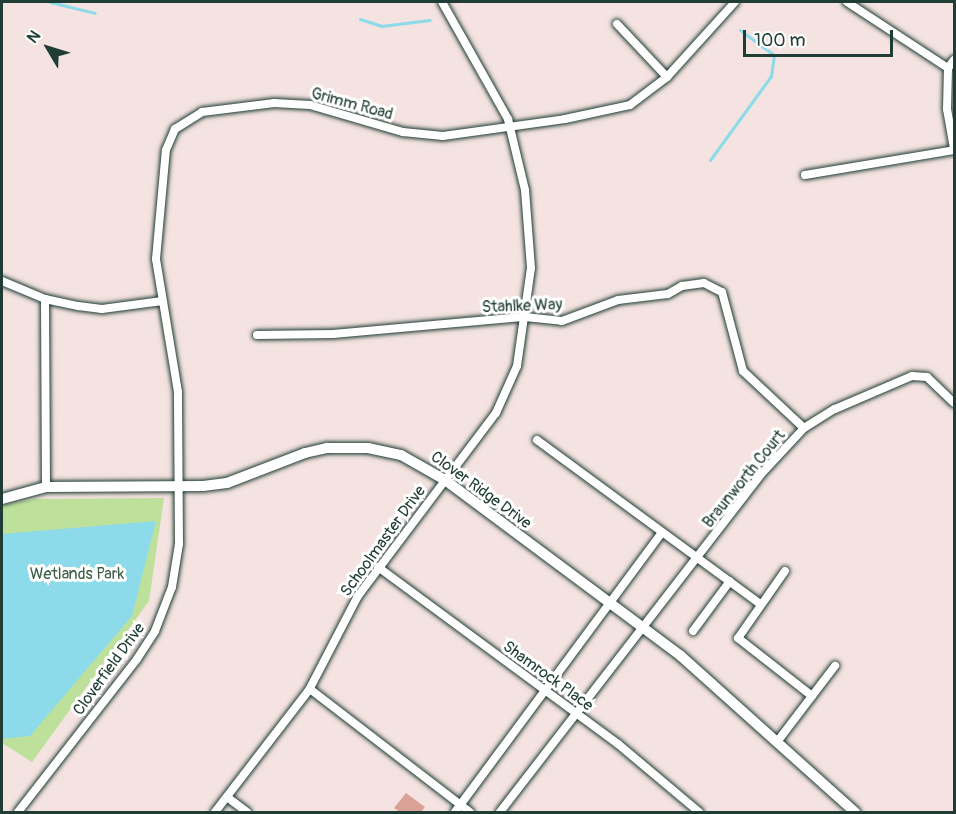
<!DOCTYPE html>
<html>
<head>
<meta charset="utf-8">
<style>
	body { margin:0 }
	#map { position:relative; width:956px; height:814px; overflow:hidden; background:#f4e3e0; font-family:Pangolin,sans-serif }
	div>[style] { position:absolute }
	.green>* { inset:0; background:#bde19b }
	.water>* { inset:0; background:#8cdaea }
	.stream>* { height:3px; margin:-1.5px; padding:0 1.5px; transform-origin:1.5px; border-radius:1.5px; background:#8cdaea }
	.building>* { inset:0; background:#daa296 }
	.roads { filter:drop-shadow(0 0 2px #1f3d34) drop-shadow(0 0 2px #1f3d34) }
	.street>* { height:8px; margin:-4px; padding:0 4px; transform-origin:4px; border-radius:4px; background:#fff }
	.secondary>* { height:10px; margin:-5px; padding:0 5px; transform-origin:5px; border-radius:5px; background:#fff }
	span { translate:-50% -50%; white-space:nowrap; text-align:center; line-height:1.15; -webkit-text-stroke:6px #fff; paint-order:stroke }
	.street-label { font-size:16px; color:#1f3d34 }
	.park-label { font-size:16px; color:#3f5e49 }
	.frame { position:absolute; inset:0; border:3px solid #1f3d34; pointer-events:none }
	.north { position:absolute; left:18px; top:18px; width:60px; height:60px; -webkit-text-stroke:4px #fff; paint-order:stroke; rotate:308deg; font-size:16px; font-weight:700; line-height:24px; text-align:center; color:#1f3d34 }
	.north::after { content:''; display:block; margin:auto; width:21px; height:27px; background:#1f3d34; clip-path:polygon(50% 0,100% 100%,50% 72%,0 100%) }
	.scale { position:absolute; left:743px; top:30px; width:150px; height:27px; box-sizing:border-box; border:3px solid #1f3d34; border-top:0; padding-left:8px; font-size:18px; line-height:21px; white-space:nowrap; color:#1f3d34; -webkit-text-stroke:4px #fff; paint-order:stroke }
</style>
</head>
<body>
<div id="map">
	<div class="green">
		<i style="clip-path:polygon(164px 498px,149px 601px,32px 762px,2px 743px,2px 505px,36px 499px)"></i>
	</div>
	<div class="water">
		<i style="clip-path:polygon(156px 521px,132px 616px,30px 736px,2px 739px,2px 534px)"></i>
	</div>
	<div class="stream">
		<i style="left:50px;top:2px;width:46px;rotate:13.7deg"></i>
		<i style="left:360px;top:19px;width:22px;rotate:18deg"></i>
		<i style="left:381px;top:26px;width:49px;rotate:-7deg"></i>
		<i style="left:710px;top:160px;width:104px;rotate:-54deg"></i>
		<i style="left:771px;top:76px;width:21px;rotate:-82deg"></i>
		<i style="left:774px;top:55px;width:42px;rotate:-143.7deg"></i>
	</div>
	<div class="building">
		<i style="clip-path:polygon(406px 793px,425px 807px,421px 812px,400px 812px,394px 808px)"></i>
	</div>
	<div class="roads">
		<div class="street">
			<i style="left:847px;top:2px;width:121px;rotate:33.2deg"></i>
			<i style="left:617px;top:24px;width:73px;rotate:46.7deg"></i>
			<i style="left:954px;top:60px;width:10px;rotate:127deg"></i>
			<i style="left:948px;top:68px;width:41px;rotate:91.4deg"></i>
			<i style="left:947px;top:109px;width:40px;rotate:80deg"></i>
			<i style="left:805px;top:175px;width:151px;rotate:-9.5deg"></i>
			<i style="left:2px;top:281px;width:47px;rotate:22.7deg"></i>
			<i style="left:45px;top:299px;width:34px;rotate:12deg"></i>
			<i style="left:78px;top:306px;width:24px;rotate:7deg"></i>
			<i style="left:102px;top:309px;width:61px;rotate:-7.6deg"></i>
			<i style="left:45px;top:299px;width:188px;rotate:89.7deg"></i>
			<i style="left:257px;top:335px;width:76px;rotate:-0.8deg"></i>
			<i style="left:333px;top:334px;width:193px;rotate:-5.1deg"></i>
			<i style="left:525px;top:317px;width:37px;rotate:6deg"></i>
			<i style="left:562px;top:321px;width:60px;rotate:-20.6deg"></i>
			<i style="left:618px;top:300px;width:50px;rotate:-6.8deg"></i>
			<i style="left:668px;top:294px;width:16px;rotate:-30deg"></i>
			<i style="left:682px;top:286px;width:22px;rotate:-8deg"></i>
			<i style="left:704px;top:283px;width:20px;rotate:27deg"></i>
			<i style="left:722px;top:292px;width:82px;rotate:75.1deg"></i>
			<i style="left:743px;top:371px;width:83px;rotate:43.1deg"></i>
			<i style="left:537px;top:440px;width:277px;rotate:36.3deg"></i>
			<i style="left:378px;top:567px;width:298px;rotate:36.4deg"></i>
			<i style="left:618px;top:744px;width:106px;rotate:40deg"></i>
			<i style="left:785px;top:571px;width:82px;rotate:125deg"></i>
			<i style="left:738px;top:638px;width:94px;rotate:38.1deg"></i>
			<i style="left:693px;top:631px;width:62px;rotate:-53.5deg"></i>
			<i style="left:310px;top:689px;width:202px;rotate:37.6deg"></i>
			<i style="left:777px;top:742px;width:96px;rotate:-52.7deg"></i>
			<i style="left:227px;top:797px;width:25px;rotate:37deg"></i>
			<i style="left:18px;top:812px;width:194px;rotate:-52.1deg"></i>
			<i style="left:137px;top:659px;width:33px;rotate:-57deg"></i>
			<i style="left:155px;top:631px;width:47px;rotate:-68.9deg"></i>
			<i style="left:172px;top:587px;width:44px;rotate:-80.8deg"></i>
			<i style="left:179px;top:544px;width:152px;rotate:-90.4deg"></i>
			<i style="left:178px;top:392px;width:135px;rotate:-99.4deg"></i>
			<i style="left:156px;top:259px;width:109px;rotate:-84.8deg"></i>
			<i style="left:166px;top:150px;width:23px;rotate:-67deg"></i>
			<i style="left:175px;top:129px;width:32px;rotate:-32deg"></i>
			<i style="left:202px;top:112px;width:73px;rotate:-7.1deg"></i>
			<i style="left:274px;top:103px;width:36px;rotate:3deg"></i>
			<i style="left:310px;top:105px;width:97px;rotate:16.2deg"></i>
			<i style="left:403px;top:132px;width:40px;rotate:5.7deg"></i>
			<i style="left:443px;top:136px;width:123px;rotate:-7.9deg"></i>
			<i style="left:565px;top:119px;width:66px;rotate:-12.2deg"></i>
			<i style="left:630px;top:105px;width:46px;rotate:-37.1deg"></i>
			<i style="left:667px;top:77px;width:101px;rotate:-47.8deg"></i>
			<i style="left:215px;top:812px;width:154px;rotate:-52.4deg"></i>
			<i style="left:309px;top:690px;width:106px;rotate:-62.5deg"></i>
			<i style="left:358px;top:596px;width:229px;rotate:-53deg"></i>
			<i style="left:496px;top:413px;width:51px;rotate:-65.9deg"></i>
			<i style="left:517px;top:366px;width:99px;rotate:-81.9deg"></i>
			<i style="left:531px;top:268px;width:78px;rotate:-94.4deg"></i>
			<i style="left:525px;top:190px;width:73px;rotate:-103.5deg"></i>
			<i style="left:508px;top:119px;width:134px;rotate:-119.4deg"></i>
			<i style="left:455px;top:812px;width:348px;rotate:-53.5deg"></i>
			<i style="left:500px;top:812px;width:430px;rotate:-52.3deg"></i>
			<i style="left:763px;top:472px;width:60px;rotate:-47deg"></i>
			<i style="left:804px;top:428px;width:36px;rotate:-32deg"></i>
			<i style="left:835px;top:409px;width:84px;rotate:-23.2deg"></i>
			<i style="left:912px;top:376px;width:15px;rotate:4deg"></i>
			<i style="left:927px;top:377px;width:37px;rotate:44deg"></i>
		</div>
		<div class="secondary">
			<i style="left:2px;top:499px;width:46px;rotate:-15.3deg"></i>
			<i style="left:46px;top:487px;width:157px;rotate:-0.4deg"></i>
			<i style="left:203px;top:486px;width:24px;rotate:-7deg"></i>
			<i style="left:227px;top:483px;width:84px;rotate:-21deg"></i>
			<i style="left:305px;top:453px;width:23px;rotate:-13deg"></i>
			<i style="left:327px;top:448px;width:41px"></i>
			<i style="left:368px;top:448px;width:34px;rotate:12deg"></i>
			<i style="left:401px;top:455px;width:51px;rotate:29.6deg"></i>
			<i style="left:445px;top:480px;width:294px;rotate:36.7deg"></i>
			<i style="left:681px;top:656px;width:234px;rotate:41.9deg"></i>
		</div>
	</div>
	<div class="street-label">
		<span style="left:352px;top:104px;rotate:15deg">Grimm Road</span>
		<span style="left:522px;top:306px;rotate:-2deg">Stahlke Way</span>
		<span style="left:744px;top:479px;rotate:-51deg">Braunworth Court</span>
		<span style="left:481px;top:490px;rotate:36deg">Clover Ridge Drive</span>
		<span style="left:383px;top:541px;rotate:-54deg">Schoolmaster Drive</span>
		<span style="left:109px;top:669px;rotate:-54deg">Cloverfield Drive</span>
		<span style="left:548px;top:676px;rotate:36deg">Shamrock Place</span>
	</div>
	<div class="park-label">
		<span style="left:77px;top:574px">Wetlands Park</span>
	</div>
	<div class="frame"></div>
	<div class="north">N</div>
	<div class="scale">100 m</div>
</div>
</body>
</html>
